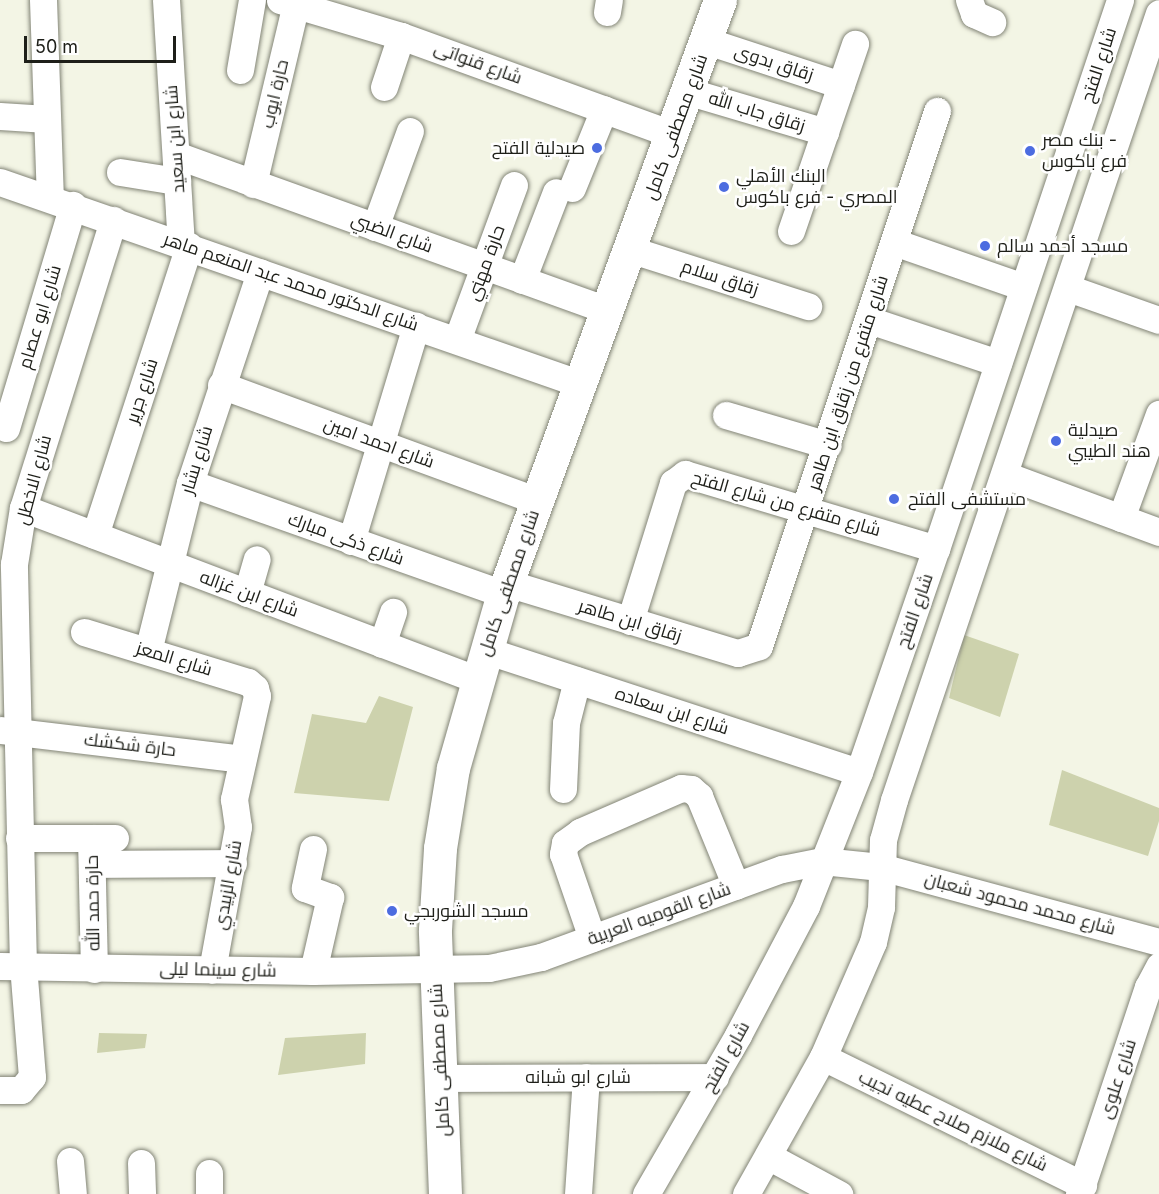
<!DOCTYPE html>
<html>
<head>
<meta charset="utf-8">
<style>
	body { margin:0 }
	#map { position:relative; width:1159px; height:1194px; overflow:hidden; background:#f3f5e5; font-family:Inter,Cairo,sans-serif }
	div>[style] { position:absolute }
	.green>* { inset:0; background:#cdd2ad }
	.roads { filter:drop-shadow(0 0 2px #828476) drop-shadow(0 0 2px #828476) }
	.minor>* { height:27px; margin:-13.5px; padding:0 13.5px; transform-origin:13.5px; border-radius:13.5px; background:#fff }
	.major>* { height:33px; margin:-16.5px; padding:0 16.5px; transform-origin:16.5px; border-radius:16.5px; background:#fff }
	.dots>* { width:16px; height:16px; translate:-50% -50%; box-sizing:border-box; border:3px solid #fff; border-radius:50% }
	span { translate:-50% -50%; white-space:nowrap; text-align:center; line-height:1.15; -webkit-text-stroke:5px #fff; paint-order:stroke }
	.street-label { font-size:18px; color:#1e1f19 }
	.poi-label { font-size:18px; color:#1e1f19 }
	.left { translate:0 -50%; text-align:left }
	.right { translate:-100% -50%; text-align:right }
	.scale { position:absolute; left:24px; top:36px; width:152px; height:27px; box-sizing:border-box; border:3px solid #1e1f19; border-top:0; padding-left:8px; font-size:18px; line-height:21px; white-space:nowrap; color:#1e1f19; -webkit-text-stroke:4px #fff; paint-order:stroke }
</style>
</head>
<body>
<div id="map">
	<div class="green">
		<i style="clip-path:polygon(964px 635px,1019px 654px,1000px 717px,949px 698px)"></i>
		<i style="clip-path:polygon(379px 696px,413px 707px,389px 801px,294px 793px,312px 714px,366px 723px)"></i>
		<i style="clip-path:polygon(1062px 770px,1159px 808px,1159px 821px,1148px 856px,1049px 825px)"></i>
		<i style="clip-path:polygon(99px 1033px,147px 1034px,145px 1048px,97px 1053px)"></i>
		<i style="clip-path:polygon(366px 1033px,365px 1064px,278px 1075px,285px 1038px)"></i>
	</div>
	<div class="roads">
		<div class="minor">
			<i style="left:43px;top:0;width:197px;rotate:88deg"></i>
			<i style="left:166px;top:0;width:243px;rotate:86.5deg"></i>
			<i style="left:280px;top:0;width:126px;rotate:16.6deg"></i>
			<i style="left:401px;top:36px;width:290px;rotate:19.9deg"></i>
			<i style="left:969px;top:0;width:15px;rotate:70deg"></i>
			<i style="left:974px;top:14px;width:20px;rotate:24deg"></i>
			<i style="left:607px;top:12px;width:12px;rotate:-81deg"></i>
			<i style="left:707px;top:41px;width:141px;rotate:18.2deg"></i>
			<i style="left:240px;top:70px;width:71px;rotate:-80.3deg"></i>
			<i style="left:384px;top:87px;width:54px;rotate:-71.6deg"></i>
			<i style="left:690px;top:92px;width:141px;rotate:16.5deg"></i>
			<i style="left:0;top:116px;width:47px;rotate:3.7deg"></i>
			<i style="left:176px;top:155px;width:460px;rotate:19.8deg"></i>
			<i style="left:120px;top:172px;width:58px;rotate:9deg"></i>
			<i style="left:0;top:182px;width:615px;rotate:19.17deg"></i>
			<i style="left:253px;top:184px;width:185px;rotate:-76.6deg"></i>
			<i style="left:572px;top:188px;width:85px;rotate:-67.9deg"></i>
			<i style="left:375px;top:227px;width:102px;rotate:-70deg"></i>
			<i style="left:791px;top:231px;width:198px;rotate:-71.1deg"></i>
			<i style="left:894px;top:242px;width:137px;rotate:19.2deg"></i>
			<i style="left:632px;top:250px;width:185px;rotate:17.7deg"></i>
			<i style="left:522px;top:280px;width:94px;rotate:-68.9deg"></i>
			<i style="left:1068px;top:288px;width:96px;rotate:19.4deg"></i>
			<i style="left:869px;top:320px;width:136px;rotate:18.4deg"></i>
			<i style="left:457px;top:340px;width:165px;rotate:-69.8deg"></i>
			<i style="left:221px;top:385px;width:338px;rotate:20.1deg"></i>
			<i style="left:726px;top:415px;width:106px;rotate:16.4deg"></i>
			<i style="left:6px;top:428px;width:233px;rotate:-73.3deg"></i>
			<i style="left:1005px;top:475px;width:164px;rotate:20.3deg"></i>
			<i style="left:190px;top:483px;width:332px;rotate:19.5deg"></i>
			<i style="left:23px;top:508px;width:484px;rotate:20.7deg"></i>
			<i style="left:1121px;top:518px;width:111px;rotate:-69.9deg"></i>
			<i style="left:95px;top:535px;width:304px;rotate:-72deg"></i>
			<i style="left:351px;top:541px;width:225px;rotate:-73.2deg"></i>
			<i style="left:507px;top:583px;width:241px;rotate:16.9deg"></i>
			<i style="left:738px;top:653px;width:22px;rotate:-18deg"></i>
			<i style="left:759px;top:646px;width:564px;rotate:-71.6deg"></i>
			<i style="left:247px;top:593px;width:35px;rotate:-74deg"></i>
			<i style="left:630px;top:621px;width:145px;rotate:-72.7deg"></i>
			<i style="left:673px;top:483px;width:15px;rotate:-37deg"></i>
			<i style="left:685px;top:474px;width:262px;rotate:16.6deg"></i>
			<i style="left:84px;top:632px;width:171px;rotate:17deg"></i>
			<i style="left:248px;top:682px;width:9px;rotate:41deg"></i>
			<i style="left:255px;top:688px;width:8px;rotate:76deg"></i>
			<i style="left:257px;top:696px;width:106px;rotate:102.6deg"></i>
			<i style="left:234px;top:799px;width:28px;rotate:82deg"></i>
			<i style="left:238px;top:827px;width:145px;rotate:100.3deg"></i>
			<i style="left:382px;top:644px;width:34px;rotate:-71deg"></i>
			<i style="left:485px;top:650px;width:393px;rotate:18.1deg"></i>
			<i style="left:148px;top:651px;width:173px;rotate:-76deg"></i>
			<i style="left:190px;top:483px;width:222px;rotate:-71.6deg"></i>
			<i style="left:0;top:730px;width:244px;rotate:6.8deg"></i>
			<i style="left:563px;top:789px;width:66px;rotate:-87.4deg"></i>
			<i style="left:566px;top:723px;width:44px;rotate:-75.7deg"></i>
			<i style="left:19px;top:838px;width:96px"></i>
			<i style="left:91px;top:838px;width:131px;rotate:88.7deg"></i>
			<i style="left:313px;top:849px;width:40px;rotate:102deg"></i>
			<i style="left:305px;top:888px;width:27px;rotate:20deg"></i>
			<i style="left:330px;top:897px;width:76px;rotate:102.9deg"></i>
			<i style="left:92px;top:864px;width:141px;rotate:-0.4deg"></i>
			<i style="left:592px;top:938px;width:89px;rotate:-109deg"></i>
			<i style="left:563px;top:854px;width:11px;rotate:-80deg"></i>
			<i style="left:565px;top:843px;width:19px;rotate:-36deg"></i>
			<i style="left:580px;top:832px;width:110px;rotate:-23.5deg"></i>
			<i style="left:681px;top:788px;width:10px;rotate:6deg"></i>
			<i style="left:691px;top:789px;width:11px;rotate:41deg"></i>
			<i style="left:699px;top:796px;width:97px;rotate:67.7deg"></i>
			<i style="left:0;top:966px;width:313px;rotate:0.9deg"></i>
			<i style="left:313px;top:971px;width:176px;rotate:-1deg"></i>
			<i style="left:489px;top:968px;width:53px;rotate:-11.9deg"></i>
			<i style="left:541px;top:957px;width:257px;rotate:-20.1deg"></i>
			<i style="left:782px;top:869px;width:41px;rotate:-11.3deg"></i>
			<i style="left:822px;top:861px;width:59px;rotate:5.8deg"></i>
			<i style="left:881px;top:867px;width:288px;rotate:15.1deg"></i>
			<i style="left:823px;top:1057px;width:290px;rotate:26.2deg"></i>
			<i style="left:442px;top:1078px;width:273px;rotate:-0.2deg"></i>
			<i style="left:0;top:1090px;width:21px"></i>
			<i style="left:21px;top:1090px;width:17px;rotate:-50deg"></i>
			<i style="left:32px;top:1077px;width:111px;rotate:-94.6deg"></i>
			<i style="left:23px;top:966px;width:402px;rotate:-91.3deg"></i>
			<i style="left:14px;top:564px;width:57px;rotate:-80.9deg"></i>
			<i style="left:23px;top:508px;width:302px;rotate:-72.6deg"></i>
			<i style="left:768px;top:1156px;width:81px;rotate:28.2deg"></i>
			<i style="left:70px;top:1161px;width:33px;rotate:85deg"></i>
			<i style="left:141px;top:1163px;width:31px;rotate:88deg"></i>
			<i style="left:209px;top:1173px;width:21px;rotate:90deg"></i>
			<i style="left:578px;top:1194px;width:117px;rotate:-86.1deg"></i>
			<i style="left:646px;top:1194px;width:184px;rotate:-59.9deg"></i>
			<i style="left:738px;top:1035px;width:146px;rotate:-62.2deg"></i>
			<i style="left:806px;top:906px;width:144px;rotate:-68.4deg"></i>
			<i style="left:859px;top:772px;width:236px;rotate:-71deg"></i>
			<i style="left:936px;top:549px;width:579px;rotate:-71.47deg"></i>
			<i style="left:746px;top:1194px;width:157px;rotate:-60.7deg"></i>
			<i style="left:823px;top:1057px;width:125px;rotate:-66.5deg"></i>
			<i style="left:873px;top:942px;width:36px;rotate:-77deg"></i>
			<i style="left:881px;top:907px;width:67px;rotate:-88.3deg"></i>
			<i style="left:883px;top:840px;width:41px;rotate:-74.6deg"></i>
			<i style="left:894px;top:800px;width:830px;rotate:-71.39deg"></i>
			<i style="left:1079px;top:1194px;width:218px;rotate:-71.6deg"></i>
			<i style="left:1148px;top:987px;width:24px;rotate:-62deg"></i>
		</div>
		<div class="major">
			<i style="left:445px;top:1194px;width:264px;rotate:-92.2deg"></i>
			<i style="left:435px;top:930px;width:82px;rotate:-86.5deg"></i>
			<i style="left:440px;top:848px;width:81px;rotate:-80.8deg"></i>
			<i style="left:453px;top:768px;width:181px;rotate:-74deg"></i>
			<i style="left:503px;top:594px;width:632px;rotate:-69.93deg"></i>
		</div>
	</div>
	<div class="dots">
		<i style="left:597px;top:148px;background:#4c6ce0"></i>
		<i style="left:1030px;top:151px;background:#4c6ce0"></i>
		<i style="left:724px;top:187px;background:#4c6ce0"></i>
		<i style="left:985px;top:246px;background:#4c6ce0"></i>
		<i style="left:1056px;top:441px;background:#4c6ce0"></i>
		<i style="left:894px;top:499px;background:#4c6ce0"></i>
		<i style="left:392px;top:911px;background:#4c6ce0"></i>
	</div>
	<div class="street-label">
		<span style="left:478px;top:63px;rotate:20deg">شارع قنواتى</span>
		<span style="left:774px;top:63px;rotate:18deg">زقاق بدوى</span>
		<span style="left:1099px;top:65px;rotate:-72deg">شارع الفتح</span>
		<span style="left:275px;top:94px;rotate:-77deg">حارة ايوب</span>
		<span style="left:757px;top:112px;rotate:17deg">زقاق جاب الله</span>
		<span style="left:676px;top:127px;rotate:-70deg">شارع مصطفى كامل</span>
		<span style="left:175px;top:139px;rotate:-94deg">شارع ابن سعيد</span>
		<span style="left:392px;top:233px;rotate:20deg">شارع الضبي</span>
		<span style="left:486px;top:263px;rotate:-70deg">حارة مهني</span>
		<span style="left:720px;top:278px;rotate:18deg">زقاق سلام</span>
		<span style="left:291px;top:282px;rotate:19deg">شارع الدكتور محمد عبد المنعم ماهر</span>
		<span style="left:40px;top:317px;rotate:-73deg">شارع ابو عصام</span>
		<span style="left:848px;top:383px;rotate:-72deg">شارع متفرع من زقاق ابن طاهر</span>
		<span style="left:142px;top:391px;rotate:-72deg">شارع جرير</span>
		<span style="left:379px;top:443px;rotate:20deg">شارع احمد امين</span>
		<span style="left:197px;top:460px;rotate:-73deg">شارع بشار</span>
		<span style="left:34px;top:480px;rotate:-75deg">شارع الاخطل</span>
		<span style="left:786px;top:504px;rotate:16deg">شارع متفرع من شارع الفتح</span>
		<span style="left:346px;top:539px;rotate:20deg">شارع ذكى مبارك</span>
		<span style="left:509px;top:583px;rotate:-71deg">شارع مصطفى كامل</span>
		<span style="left:249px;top:594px;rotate:20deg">شارع ابن غزاله</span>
		<span style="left:915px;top:611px;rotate:-71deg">شارع الفتح</span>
		<span style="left:630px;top:621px;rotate:17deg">زقاق ابن طاهر</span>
		<span style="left:174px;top:659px;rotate:17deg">شارع المعز</span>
		<span style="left:672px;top:711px;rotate:18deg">شارع ابن سعاده</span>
		<span style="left:130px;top:745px;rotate:7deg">حارة شكشك</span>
		<span style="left:228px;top:885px;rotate:-80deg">شارع الزبيدي</span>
		<span style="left:93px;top:903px;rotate:-91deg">حارة حمد الله</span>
		<span style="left:1020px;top:904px;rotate:15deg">شارع محمد محمود شعبان</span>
		<span style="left:659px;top:914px;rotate:-20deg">شارع القوميه العربية</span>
		<span style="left:218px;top:970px;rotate:1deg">شارع سينما ليلى</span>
		<span style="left:726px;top:1057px;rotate:-61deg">شارع الفتح</span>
		<span style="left:440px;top:1060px;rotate:-93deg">شارع مصطفى كامل</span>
		<span style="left:578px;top:1077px">شارع ابو شبانه</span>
		<span style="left:1118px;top:1079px;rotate:-72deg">شارع علوى</span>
		<span style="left:953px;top:1121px;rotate:26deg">شارع ملازم صلاح عطيه نجيب</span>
	</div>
	<div class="poi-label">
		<span class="left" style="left:1042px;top:151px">بنك مصر -<br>فرع باكوس</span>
		<span class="right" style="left:585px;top:148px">صيدلية الفتح</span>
		<span class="left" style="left:736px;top:187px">البنك الأهلي<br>المصري - فرع باكوس</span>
		<span class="left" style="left:997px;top:246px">مسجد أحمد سالم</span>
		<span class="left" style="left:1068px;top:441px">صيدلية<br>هند الطيبي</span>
		<span class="left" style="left:908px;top:499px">مستشفى الفتح</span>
		<span class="left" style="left:404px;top:911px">مسجد الشوربجي</span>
	</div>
	<div class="scale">50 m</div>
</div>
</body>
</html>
